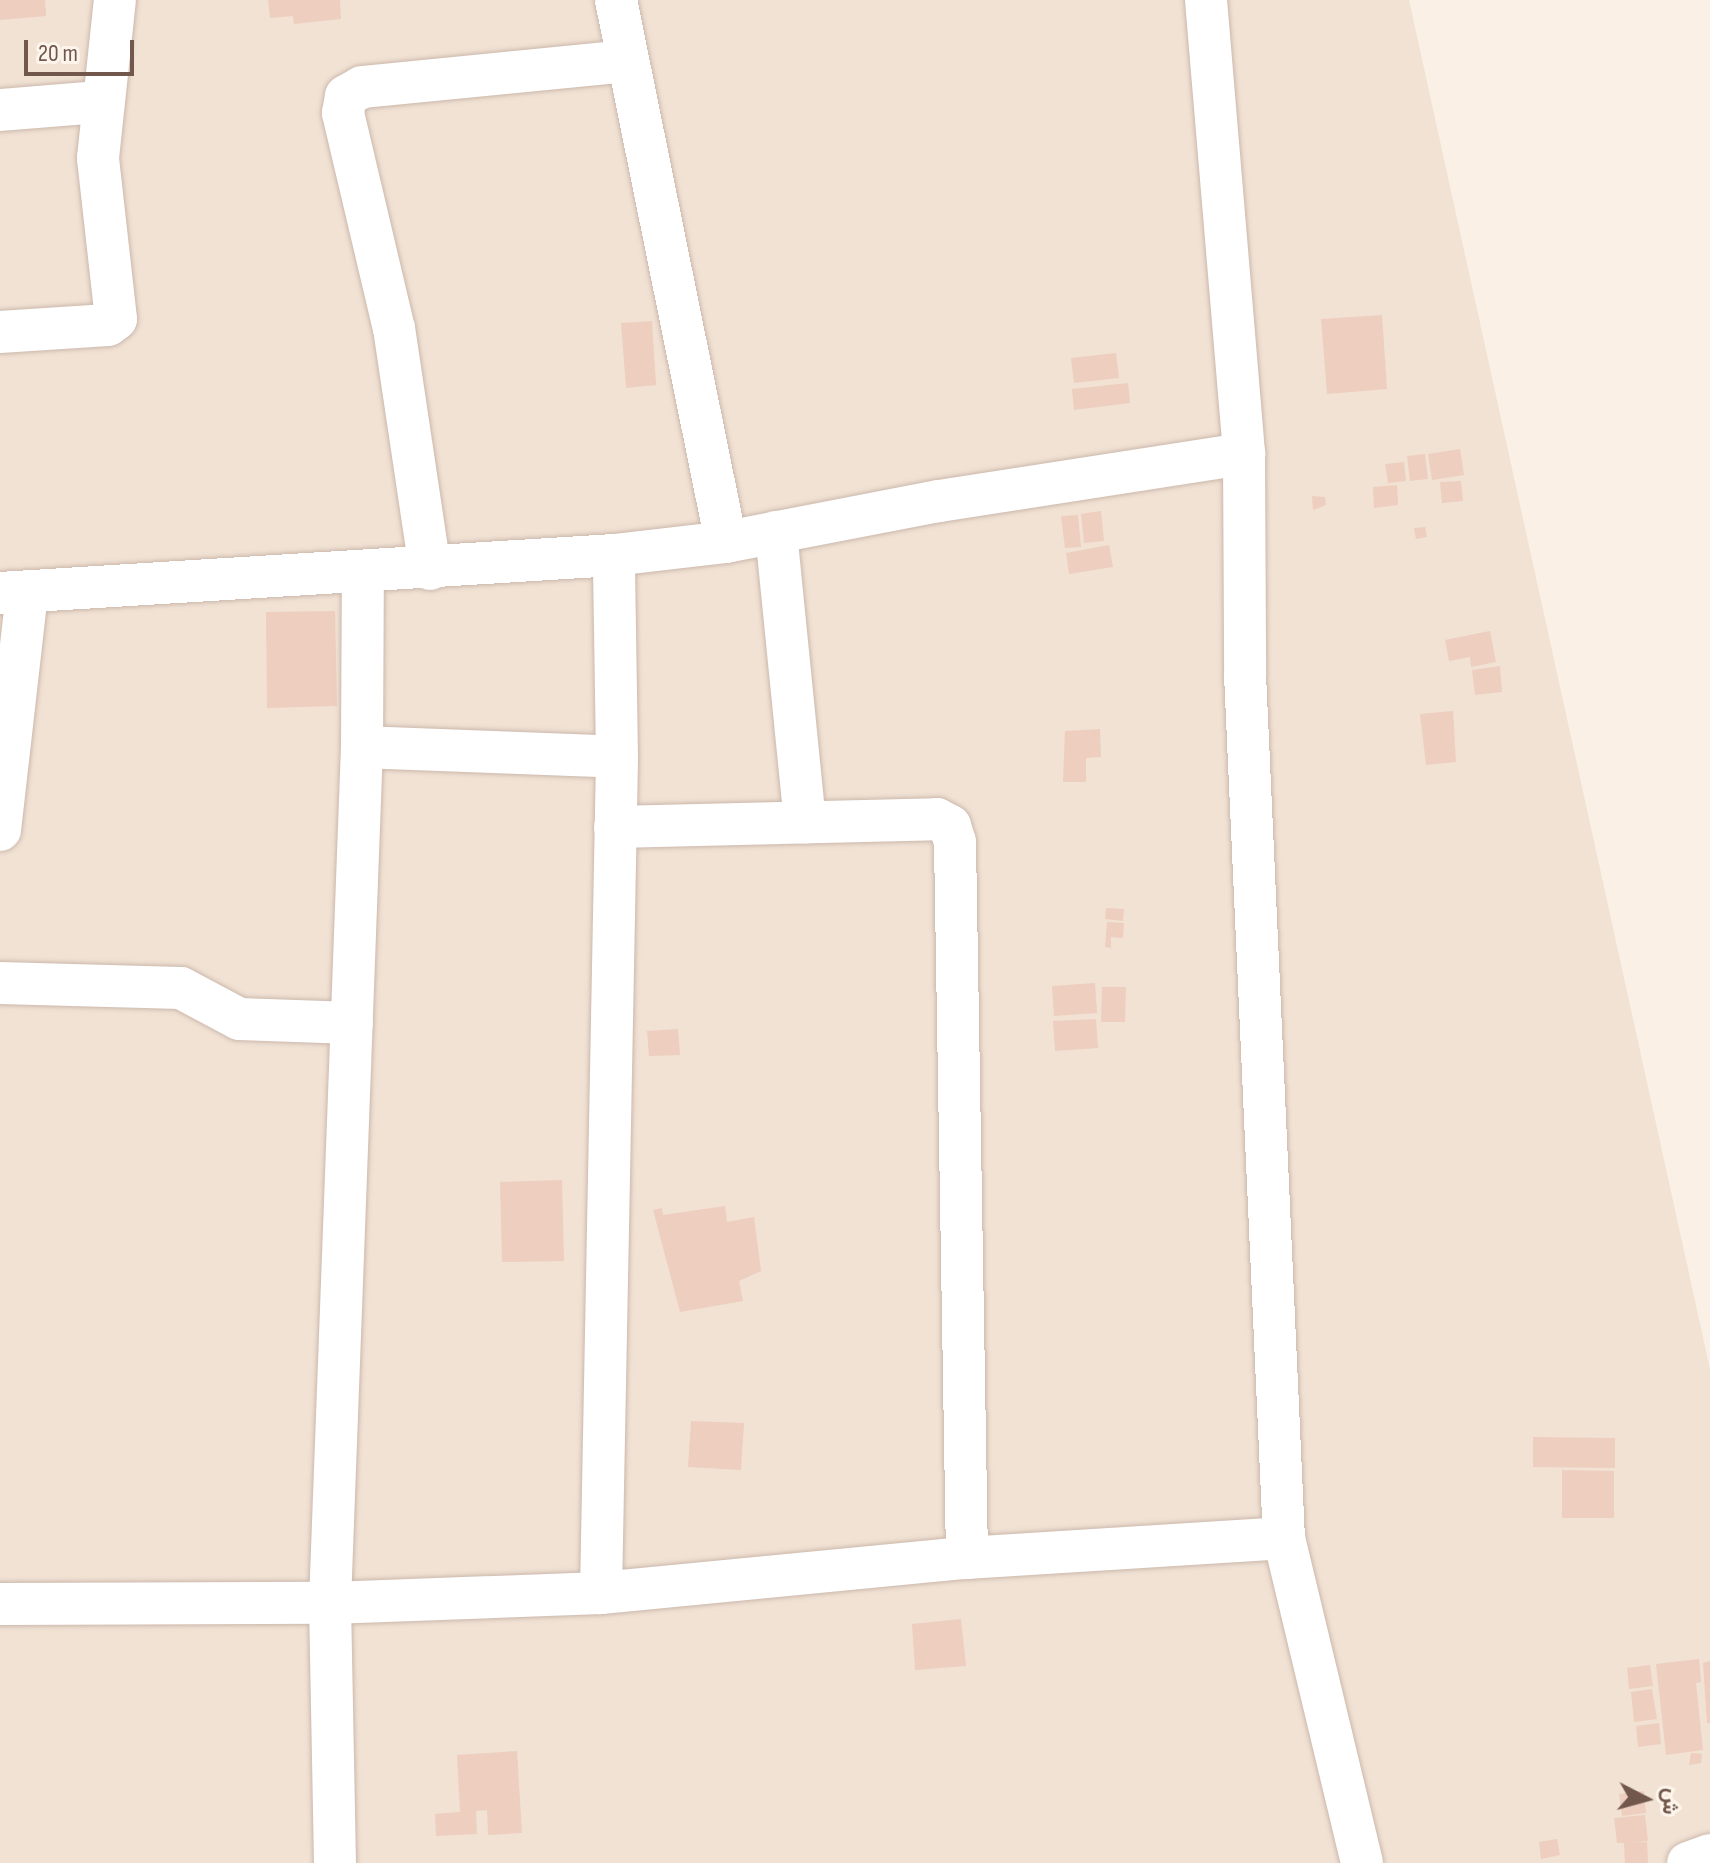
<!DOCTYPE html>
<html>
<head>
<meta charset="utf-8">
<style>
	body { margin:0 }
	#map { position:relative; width:1710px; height:1863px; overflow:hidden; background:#faf0e5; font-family:"Sofia Sans Condensed",Vazirmatn,sans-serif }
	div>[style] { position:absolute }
	.residential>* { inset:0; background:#f1e2d4 }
	.building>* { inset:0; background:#edcebf }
	.roads { filter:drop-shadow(0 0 2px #cbb8ac) drop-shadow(0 0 2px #cbb8ac) }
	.minor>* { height:42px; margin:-21px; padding:0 21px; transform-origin:21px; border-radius:21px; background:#fff }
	span { translate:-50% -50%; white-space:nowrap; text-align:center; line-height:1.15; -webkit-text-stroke:8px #fdf5eb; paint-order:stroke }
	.north { position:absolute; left:1606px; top:1759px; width:80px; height:80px; -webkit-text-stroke:6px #fdf5eb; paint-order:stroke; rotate:96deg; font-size:22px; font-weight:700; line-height:32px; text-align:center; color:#71574c }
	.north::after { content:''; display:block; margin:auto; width:28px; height:36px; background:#71574c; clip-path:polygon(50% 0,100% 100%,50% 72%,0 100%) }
	.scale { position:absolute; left:24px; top:40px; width:110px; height:36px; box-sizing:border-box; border:4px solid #71574c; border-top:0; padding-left:10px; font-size:24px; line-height:28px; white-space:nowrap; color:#71574c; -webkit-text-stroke:6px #fdf5eb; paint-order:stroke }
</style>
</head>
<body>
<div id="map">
	<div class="residential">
		<i style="clip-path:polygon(0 0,1409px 0,1710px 1369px,1710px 1863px,0 1863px)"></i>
	</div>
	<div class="building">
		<i style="clip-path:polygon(0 0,45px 0,46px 16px,0 20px)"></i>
		<i style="clip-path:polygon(268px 0,340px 0,341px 19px,294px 24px,293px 16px,270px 18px)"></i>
		<i style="clip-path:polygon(1382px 315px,1387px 389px,1327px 394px,1321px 319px)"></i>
		<i style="clip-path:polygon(652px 321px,656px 385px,626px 388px,621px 323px)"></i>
		<i style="clip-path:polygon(1116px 353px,1119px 378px,1074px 383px,1071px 358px)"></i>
		<i style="clip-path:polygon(1128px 383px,1130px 403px,1074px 410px,1072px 389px)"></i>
		<i style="clip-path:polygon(1460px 449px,1464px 475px,1432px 480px,1428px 454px)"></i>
		<i style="clip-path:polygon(1425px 454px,1428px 479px,1410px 481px,1407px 456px)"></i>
		<i style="clip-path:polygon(1404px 462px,1406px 481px,1388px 483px,1385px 464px)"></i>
		<i style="clip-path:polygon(1461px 481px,1463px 501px,1442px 503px,1440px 482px)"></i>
		<i style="clip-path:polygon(1397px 485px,1398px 505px,1374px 508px,1373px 487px)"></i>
		<i style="clip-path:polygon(1312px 496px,1325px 497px,1326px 505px,1313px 510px)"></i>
		<i style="clip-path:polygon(1101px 511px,1104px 541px,1084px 543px,1081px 514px)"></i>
		<i style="clip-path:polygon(1078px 515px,1081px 547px,1065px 548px,1061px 516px)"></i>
		<i style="clip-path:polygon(1425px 527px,1427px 537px,1416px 539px,1414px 528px)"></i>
		<i style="clip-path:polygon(1109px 545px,1113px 567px,1069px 574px,1066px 553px)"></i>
		<i style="clip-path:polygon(335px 611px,337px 706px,267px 708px,266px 612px)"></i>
		<i style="clip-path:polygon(1490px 631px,1496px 662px,1471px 667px,1470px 657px,1449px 661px,1445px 640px)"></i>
		<i style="clip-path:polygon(1500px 666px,1502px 692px,1475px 695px,1472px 670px)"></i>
		<i style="clip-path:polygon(1453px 711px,1456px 762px,1426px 765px,1420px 714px)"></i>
		<i style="clip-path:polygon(1100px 729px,1101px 757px,1086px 758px,1086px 782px,1063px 782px,1065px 731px)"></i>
		<i style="clip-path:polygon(1106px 908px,1124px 909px,1123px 921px,1105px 919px)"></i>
		<i style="clip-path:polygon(1107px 922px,1124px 923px,1123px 938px,1111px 937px,1111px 948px,1105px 947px)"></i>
		<i style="clip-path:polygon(1095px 983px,1097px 1013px,1054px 1016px,1052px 986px)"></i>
		<i style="clip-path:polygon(1102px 987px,1126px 987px,1125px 1022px,1101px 1022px)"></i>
		<i style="clip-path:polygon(1096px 1019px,1098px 1048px,1055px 1051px,1053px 1021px)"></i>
		<i style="clip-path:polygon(678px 1029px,680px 1055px,649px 1056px,647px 1031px)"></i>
		<i style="clip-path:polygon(562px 1180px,564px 1261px,502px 1262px,500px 1182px)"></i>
		<i style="clip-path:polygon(725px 1206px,727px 1222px,754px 1217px,761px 1271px,739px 1281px,743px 1301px,680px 1312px,653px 1210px,662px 1208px,663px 1215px)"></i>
		<i style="clip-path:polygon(691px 1421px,744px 1423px,741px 1470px,688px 1467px)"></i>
		<i style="clip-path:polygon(1533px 1437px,1615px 1438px,1615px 1468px,1533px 1467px)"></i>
		<i style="clip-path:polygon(1562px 1470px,1614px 1471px,1614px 1518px,1562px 1518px)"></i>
		<i style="clip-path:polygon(961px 1619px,966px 1666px,915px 1670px,912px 1624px)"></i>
		<i style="clip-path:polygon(1699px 1659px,1701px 1682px,1696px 1683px,1703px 1750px,1666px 1755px,1656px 1664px)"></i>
		<i style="clip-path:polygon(1710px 1661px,1710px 1723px,1707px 1723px,1703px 1663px)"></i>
		<i style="clip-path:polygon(1650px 1665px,1653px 1686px,1629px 1689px,1627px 1668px)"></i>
		<i style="clip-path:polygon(1652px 1689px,1657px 1719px,1634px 1722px,1631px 1692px)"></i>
		<i style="clip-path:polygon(1659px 1723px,1661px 1744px,1638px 1747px,1636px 1726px)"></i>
		<i style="clip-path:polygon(517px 1751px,522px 1833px,488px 1835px,487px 1810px,476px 1811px,477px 1834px,436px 1836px,435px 1814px,460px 1812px,457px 1755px)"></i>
		<i style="clip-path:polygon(1691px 1753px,1702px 1754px,1701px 1763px,1689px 1765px)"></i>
		<i style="clip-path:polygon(1644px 1791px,1646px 1813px,1622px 1816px,1619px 1794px)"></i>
		<i style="clip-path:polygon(1645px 1815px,1648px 1841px,1630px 1843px,1647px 1842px,1648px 1863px,1625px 1863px,1624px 1843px,1617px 1843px,1614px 1818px)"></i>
		<i style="clip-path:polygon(1557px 1839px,1560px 1855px,1541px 1859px,1539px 1842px)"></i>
	</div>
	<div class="roads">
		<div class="minor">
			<i style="left:616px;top:0;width:553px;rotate:78.53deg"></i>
			<i style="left:1206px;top:0;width:456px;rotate:85.2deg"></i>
			<i style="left:1244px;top:454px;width:220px;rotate:89.7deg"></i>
			<i style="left:1245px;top:674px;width:865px;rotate:87.42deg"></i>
			<i style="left:1284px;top:1538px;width:334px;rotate:76.5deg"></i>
			<i style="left:0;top:110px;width:100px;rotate:-4.6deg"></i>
			<i style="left:0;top:332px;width:108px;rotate:-3.7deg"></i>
			<i style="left:108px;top:325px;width:10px;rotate:-37deg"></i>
			<i style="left:116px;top:319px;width:162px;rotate:-96.4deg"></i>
			<i style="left:98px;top:158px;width:159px;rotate:-83.9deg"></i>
			<i style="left:776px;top:532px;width:292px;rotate:84.3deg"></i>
			<i style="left:430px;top:569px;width:243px;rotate:-98.5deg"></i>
			<i style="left:394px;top:329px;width:222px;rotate:-103.3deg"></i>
			<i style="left:343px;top:113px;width:17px;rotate:-80deg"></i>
			<i style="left:346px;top:96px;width:18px;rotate:-29deg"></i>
			<i style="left:362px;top:87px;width:266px;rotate:-5.6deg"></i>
			<i style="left:0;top:593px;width:615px;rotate:-3.54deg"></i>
			<i style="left:614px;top:555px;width:113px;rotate:-6.6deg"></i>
			<i style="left:726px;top:542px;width:217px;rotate:-10.9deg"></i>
			<i style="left:939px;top:501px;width:309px;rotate:-8.8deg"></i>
			<i style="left:362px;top:747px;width:255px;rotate:2.2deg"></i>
			<i style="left:615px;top:827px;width:322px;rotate:-1.4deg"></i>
			<i style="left:937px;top:819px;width:15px;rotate:28deg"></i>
			<i style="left:950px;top:826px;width:17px;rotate:73deg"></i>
			<i style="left:955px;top:842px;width:716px;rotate:89.04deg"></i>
			<i style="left:0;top:830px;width:239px;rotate:-83.5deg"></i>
			<i style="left:0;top:983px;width:181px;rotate:1.6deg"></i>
			<i style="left:181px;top:988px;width:66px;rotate:28.1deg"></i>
			<i style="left:239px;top:1019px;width:113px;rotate:2deg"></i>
			<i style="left:601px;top:1593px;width:836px;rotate:-88.9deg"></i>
			<i style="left:617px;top:757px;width:202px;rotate:-90.9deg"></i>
			<i style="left:0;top:1604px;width:330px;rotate:-0.2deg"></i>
			<i style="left:330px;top:1603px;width:271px;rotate:-2.1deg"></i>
			<i style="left:601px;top:1593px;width:368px;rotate:-5.5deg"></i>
			<i style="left:967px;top:1558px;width:318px;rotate:-3.6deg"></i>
			<i style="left:335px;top:1863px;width:260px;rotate:-91.1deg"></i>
			<i style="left:330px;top:1603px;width:857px;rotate:-87.86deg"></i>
			<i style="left:362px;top:747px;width:174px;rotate:-89.7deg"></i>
			<i style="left:1688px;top:1863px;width:23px;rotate:-20deg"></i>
		</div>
	</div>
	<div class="north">ش</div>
	<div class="scale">20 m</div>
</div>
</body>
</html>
